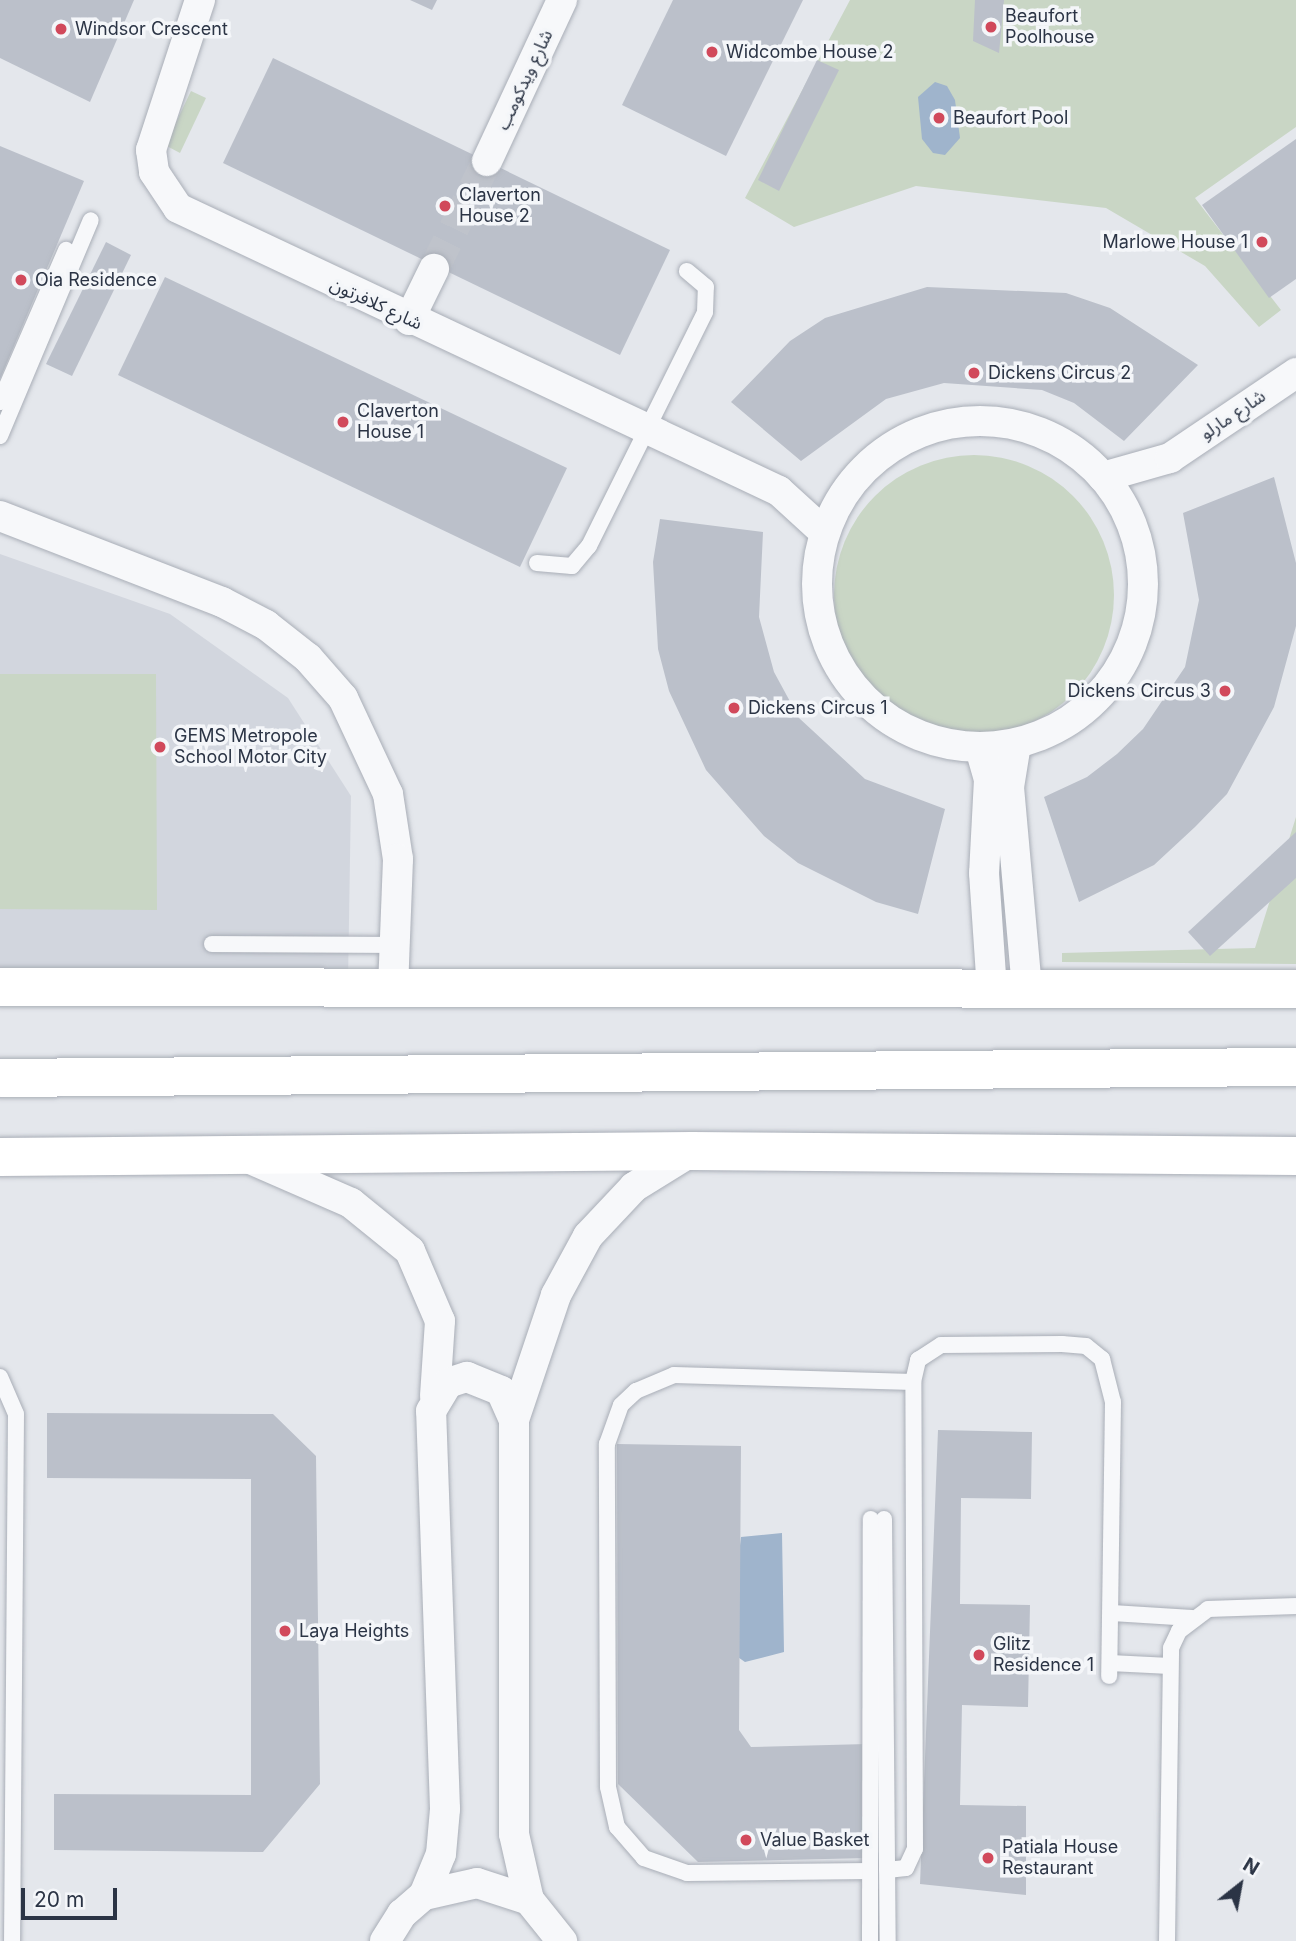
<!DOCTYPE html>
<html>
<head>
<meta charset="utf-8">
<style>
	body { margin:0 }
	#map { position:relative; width:1296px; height:1941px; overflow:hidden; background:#e4e7ec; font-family:Inter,"Noto Sans Arabic",sans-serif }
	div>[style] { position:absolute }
	.built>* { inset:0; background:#d2d6de }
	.green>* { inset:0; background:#c9d6c5 }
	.round { border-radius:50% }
	.water>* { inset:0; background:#9fb4cc }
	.building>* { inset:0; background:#bbc0ca }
	.street-tunnel>* { height:30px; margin-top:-15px; transform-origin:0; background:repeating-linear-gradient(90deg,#bfc3cb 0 30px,transparent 0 45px) }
	.roads { filter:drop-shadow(0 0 2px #a9aeb7) drop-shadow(0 0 2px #a9aeb7) }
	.lane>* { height:16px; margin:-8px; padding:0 8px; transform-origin:8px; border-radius:8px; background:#f7f8fa }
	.street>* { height:30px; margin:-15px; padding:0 15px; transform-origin:15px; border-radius:15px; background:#f7f8fa }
	.street>.ring { margin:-15px; padding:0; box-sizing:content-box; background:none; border:30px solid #f7f8fa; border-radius:50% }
	.secondary>* { height:38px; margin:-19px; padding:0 19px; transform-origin:19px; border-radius:19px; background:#fff }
	.dots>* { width:19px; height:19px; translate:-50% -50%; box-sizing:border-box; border:4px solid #f4f6f9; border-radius:50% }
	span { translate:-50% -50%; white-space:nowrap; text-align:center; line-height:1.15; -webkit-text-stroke:7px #f4f6f9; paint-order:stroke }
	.poi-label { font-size:18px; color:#2b3445 }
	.left { translate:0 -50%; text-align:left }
	.right { translate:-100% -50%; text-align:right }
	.street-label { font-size:18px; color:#2b3445 }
	.north { position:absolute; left:1205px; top:1850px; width:70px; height:70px; -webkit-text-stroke:5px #f4f6f9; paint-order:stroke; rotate:31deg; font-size:19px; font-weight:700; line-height:28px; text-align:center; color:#2b3445 }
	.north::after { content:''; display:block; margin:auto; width:24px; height:32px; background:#2b3445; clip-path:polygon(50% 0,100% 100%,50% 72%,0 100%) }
	.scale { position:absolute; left:21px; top:1888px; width:96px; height:32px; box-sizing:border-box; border:4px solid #2b3445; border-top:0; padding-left:9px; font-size:21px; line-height:24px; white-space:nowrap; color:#2b3445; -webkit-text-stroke:5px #f4f6f9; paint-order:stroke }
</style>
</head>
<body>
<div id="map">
	<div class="built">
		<i style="clip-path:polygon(0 554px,170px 614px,288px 698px,351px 796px,348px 982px,0 972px)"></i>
	</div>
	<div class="green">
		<i style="clip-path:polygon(850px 0,1296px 0,1296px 127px,1195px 198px,1281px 310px,1259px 327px,1205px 266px,1106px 208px,916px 186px,794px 227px,745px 198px)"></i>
		<i style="clip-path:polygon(191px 91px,206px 98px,180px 153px,165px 145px)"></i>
		<i class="round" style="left:834px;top:455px;width:280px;height:280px"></i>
		<i style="clip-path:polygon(0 674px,156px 674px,157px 910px,0 909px)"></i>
		<i style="clip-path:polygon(1296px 817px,1296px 964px,1062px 962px,1062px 953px,1255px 948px)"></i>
	</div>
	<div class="water">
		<i style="clip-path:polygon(935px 82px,947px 86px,955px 100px,960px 138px,945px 155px,933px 153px,922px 139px,918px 97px)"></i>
		<i style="clip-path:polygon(782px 1533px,784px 1652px,745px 1662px,719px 1644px,732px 1612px,741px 1537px)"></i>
	</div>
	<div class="building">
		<i style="clip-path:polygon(0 0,134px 0,90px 102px,0 58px)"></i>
		<i style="clip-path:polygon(410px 0,437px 0,432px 10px)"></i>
		<i style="clip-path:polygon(673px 0,803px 0,726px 156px,622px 105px)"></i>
		<i style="clip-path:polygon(975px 0,1004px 0,999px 53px,973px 41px)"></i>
		<i style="clip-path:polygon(273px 58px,670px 250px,620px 355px,223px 163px)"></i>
		<i style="clip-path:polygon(817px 60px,839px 70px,779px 191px,758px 180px)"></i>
		<i style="clip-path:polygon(1296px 139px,1296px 279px,1269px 298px,1202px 205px)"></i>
		<i style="clip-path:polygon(0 146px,84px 181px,0 379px)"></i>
		<i style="clip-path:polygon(106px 242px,131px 255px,72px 376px,46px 364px)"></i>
		<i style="clip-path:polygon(165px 277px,567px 468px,520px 567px,118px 375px)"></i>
		<i style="clip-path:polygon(927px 287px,1066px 293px,1110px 308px,1198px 365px,1124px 441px,1074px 403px,1042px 390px,944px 383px,886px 399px,801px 461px,731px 402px,790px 341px,825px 318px)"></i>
		<i style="clip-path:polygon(1274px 477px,1296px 563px,1296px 626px,1274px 707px,1227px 794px,1195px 827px,1154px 865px,1079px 902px,1044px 797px,1087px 777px,1117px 754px,1143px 729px,1185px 667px,1199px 600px,1183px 513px)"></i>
		<i style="clip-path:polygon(660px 519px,763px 532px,759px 617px,774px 672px,799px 718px,865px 779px,945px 809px,918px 914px,876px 902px,798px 863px,764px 836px,706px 770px,669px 691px,658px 649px,653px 562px)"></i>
		<i style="clip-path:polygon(1296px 832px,1296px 878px,1210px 956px,1188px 932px)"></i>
		<i style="clip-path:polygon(47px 1413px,273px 1414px,316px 1456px,320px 1784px,263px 1852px,54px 1850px,54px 1794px,251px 1795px,251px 1479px,47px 1478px)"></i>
		<i style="clip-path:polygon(938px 1430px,1032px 1432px,1031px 1499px,961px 1498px,960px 1604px,1030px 1605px,1028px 1707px,962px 1705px,960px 1805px,1026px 1806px,1026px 1895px,920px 1884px)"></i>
		<i style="clip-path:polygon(617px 1444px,741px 1446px,739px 1730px,751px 1747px,867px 1744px,867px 1858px,698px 1862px,618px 1784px)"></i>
	</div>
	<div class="street-tunnel">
		<i style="left:434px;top:269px;width:120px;rotate:-63.9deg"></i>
	</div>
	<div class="roads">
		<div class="lane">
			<i style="left:0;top:402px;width:166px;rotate:-66.5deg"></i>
			<i style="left:0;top:436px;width:234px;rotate:-67.2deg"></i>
			<i style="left:537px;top:563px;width:35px;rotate:5deg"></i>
			<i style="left:572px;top:566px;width:26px;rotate:-50deg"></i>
			<i style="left:589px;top:546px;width:261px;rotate:-63.6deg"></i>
			<i style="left:705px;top:312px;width:25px;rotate:-88deg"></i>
			<i style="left:706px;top:287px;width:25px;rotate:-140deg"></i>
			<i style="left:212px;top:944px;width:184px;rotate:0.3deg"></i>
			<i style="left:0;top:1377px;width:40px;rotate:66.6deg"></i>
			<i style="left:16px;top:1414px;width:527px;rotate:90.43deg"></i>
			<i style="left:884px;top:1519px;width:422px;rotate:89.5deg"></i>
			<i style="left:1112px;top:1613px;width:80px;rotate:3.6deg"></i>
			<i style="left:1110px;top:1663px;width:60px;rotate:2.9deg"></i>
			<i style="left:887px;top:1870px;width:19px;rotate:-6deg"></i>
			<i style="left:906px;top:1868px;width:21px;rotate:-65deg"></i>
			<i style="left:915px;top:1849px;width:467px;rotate:-90.2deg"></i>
			<i style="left:913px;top:1382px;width:23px;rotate:-77deg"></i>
			<i style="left:918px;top:1360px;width:27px;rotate:-33deg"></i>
			<i style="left:941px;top:1345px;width:121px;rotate:-0.5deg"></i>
			<i style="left:1062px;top:1344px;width:24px;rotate:5deg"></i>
			<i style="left:1086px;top:1346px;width:21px;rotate:39deg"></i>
			<i style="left:1102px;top:1359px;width:44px;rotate:75.7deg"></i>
			<i style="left:1113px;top:1402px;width:274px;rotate:90.8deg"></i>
			<i style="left:870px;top:1871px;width:183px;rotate:179.4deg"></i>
			<i style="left:687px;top:1873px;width:46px;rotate:-160.8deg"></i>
			<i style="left:644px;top:1858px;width:41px;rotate:-131.1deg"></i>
			<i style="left:617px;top:1827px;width:41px;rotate:-102.7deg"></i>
			<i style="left:608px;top:1787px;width:343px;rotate:-90.2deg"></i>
			<i style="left:607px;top:1444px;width:41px;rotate:-70.3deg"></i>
			<i style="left:621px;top:1405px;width:21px;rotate:-43deg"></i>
			<i style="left:636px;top:1391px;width:41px;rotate:-22.8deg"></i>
			<i style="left:674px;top:1375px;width:239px;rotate:1.7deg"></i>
			<i style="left:870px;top:1941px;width:422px;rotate:-89.9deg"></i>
			<i style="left:1167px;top:1941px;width:293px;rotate:-89.2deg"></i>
			<i style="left:1171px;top:1648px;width:19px;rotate:-65deg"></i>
			<i style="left:1179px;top:1631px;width:36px;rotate:-37deg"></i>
			<i style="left:1208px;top:1609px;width:88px;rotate:-2deg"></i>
		</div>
		<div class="street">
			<i style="left:200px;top:0;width:158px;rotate:108.1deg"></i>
			<i style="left:151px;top:150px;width:22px;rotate:82deg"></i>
			<i style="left:154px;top:172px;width:43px;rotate:56.3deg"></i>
			<i style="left:178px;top:208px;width:664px;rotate:25.21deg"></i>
			<i style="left:779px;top:491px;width:61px;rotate:42.3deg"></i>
			<i style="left:487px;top:161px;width:178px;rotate:-65deg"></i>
			<i style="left:409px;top:320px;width:57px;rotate:-63.9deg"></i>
			<i class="ring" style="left:817px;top:421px;width:296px;height:296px"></i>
			<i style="left:1103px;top:477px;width:70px;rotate:-15.8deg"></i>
			<i style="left:1170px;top:458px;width:152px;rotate:-34deg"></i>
			<i style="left:0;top:516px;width:238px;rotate:21.2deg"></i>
			<i style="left:222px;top:602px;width:50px;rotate:27.6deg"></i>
			<i style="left:266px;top:625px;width:53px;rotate:38.2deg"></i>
			<i style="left:308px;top:658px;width:53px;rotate:48.8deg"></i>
			<i style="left:343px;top:698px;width:106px;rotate:64.9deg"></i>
			<i style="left:388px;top:794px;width:66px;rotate:81.3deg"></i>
			<i style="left:398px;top:859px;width:130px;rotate:92.2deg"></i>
			<i style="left:1016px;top:744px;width:44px;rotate:99.2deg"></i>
			<i style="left:1009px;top:787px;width:204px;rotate:84.9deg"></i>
			<i style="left:980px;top:748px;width:32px;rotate:74deg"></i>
			<i style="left:989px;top:779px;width:94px;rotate:93deg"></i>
			<i style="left:984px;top:873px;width:117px;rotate:86.1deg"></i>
			<i style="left:248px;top:1158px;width:112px;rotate:23.6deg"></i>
			<i style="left:351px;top:1203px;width:76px;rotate:39.1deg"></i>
			<i style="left:410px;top:1251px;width:76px;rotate:66.8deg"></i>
			<i style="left:440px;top:1321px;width:75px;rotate:93.8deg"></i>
			<i style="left:514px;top:1420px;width:132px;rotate:-71.4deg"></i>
			<i style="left:556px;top:1295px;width:67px;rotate:-61.5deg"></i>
			<i style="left:588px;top:1236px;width:67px;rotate:-46.8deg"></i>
			<i style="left:634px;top:1187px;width:68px;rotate:-31.8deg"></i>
			<i style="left:424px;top:1895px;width:44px;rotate:-67.5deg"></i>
			<i style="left:441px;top:1854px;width:45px;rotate:-84.9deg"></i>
			<i style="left:445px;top:1809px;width:398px;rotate:-92deg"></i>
			<i style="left:431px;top:1411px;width:33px;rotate:-59deg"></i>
			<i style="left:448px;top:1383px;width:20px;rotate:-18deg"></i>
			<i style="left:467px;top:1377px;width:37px;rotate:22deg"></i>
			<i style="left:501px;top:1391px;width:32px;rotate:66deg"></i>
			<i style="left:514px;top:1420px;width:414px;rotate:90deg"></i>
			<i style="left:514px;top:1834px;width:68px;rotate:77.2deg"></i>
			<i style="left:385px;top:1941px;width:32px;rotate:-58deg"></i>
			<i style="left:402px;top:1914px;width:29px;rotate:-41deg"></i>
			<i style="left:424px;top:1895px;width:54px;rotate:-12.8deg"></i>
			<i style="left:477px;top:1883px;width:55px;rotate:18.1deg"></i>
			<i style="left:529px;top:1900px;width:53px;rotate:51.2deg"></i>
		</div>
		<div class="secondary">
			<i style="left:0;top:987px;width:1296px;rotate:0.09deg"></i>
			<i style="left:0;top:1078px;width:1296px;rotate:-0.49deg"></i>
			<i style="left:0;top:1157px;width:692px;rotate:-0.5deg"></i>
			<i style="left:692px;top:1151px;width:604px;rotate:0.47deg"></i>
		</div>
	</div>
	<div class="dots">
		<i style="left:991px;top:27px;background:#d1495b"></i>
		<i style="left:61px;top:29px;background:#d1495b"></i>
		<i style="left:712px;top:52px;background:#d1495b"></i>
		<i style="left:939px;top:118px;background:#d1495b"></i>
		<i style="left:445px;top:206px;background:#d1495b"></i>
		<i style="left:1262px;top:242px;background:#d1495b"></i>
		<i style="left:21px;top:280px;background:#d1495b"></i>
		<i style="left:974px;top:373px;background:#d1495b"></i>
		<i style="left:343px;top:422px;background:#d1495b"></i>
		<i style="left:1225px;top:691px;background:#d1495b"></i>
		<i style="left:734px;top:708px;background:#d1495b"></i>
		<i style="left:160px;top:747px;background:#d1495b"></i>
		<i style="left:285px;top:1631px;background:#d1495b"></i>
		<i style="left:979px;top:1655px;background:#d1495b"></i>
		<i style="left:746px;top:1840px;background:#d1495b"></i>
		<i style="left:988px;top:1858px;background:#d1495b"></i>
	</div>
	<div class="poi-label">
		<span class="left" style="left:1005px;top:27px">Beaufort<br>Poolhouse</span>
		<span class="left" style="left:75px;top:29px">Windsor Crescent</span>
		<span class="left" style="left:726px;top:52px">Widcombe House 2</span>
		<span class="left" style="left:953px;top:118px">Beaufort Pool</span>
		<span class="left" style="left:459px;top:206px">Claverton<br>House 2</span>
		<span class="right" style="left:1248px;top:242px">Marlowe House 1</span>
		<span class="left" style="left:35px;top:280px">Oia Residence</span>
		<span class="left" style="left:988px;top:373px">Dickens Circus 2</span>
		<span class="left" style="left:357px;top:422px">Claverton<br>House 1</span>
		<span class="right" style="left:1211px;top:691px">Dickens Circus 3</span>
		<span class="left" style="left:748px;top:708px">Dickens Circus 1</span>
		<span class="left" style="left:174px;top:747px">GEMS Metropole<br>School Motor City</span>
		<span class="left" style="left:299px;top:1631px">Laya Heights</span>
		<span class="left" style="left:993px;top:1655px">Glitz<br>Residence 1</span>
		<span class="left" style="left:760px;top:1840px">Value Basket</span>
		<span class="left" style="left:1002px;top:1858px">Patiala House<br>Restaurant</span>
	</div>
	<div class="street-label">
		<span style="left:525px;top:80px;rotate:-65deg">شارع ويدكومب</span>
		<span style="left:376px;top:304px;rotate:25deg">شارع كلافرتون</span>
		<span style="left:1233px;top:415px;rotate:-34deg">شارع مارلو</span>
	</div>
	<div class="north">N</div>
	<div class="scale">20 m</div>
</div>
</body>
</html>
